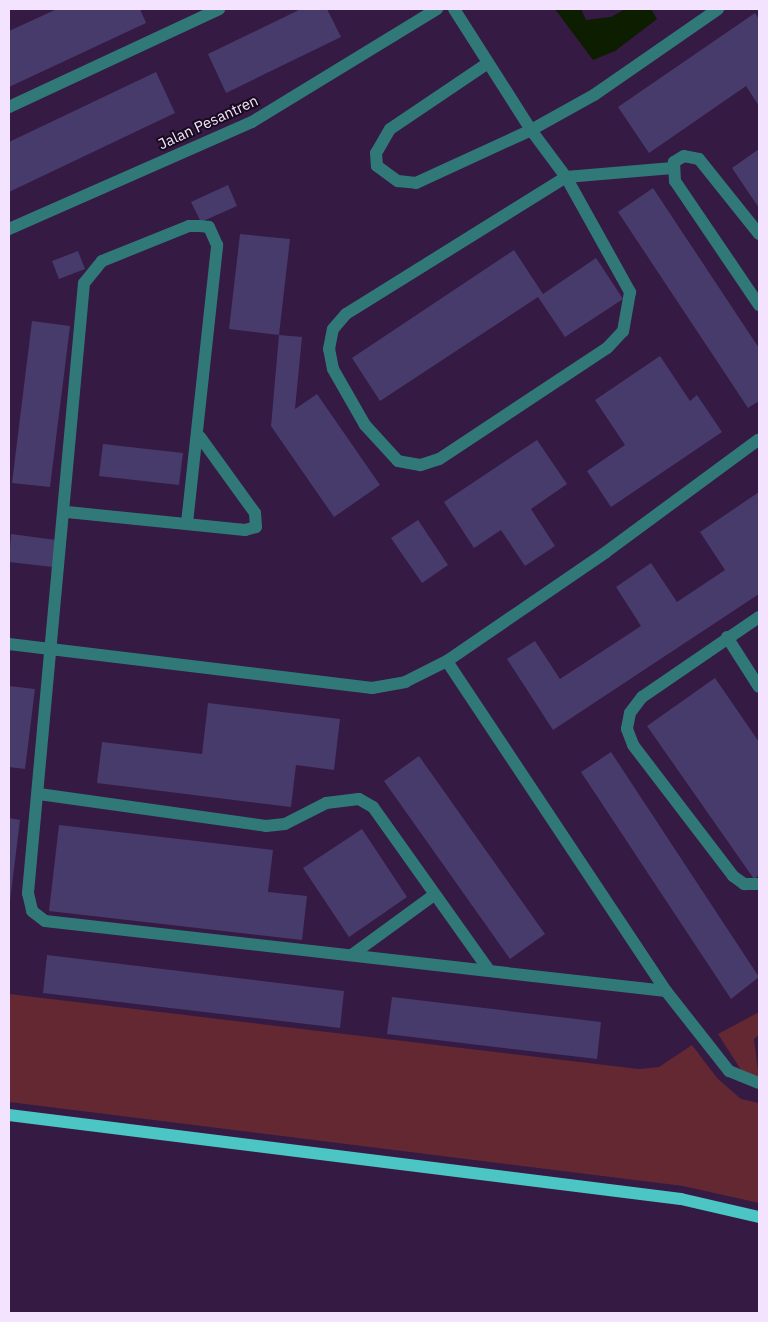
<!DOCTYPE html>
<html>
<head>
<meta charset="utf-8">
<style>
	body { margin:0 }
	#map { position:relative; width:768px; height:1322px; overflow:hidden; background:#351a43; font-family:"IBM Plex Sans",sans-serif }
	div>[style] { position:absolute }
	.green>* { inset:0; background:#632831 }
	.water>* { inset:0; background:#0c1d00 }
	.building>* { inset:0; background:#473b6b }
	.minor>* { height:12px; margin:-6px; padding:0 6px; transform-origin:6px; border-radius:6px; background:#317978 }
	.major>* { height:12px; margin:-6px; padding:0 6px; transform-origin:6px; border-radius:6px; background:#4cc6c4 }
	span { translate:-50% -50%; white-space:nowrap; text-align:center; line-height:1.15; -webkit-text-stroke:4px #170b1d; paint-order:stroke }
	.street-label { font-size:15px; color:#f4e3fe }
	.frame { position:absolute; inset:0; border:10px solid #f4e3fe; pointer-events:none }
</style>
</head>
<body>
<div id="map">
	<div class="green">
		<i style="clip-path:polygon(9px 994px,639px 1069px,659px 1067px,692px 1045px,717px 1078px,741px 1099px,759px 1103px,759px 1203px,683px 1186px,9px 1102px)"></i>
		<i style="clip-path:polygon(759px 1012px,759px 1035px,754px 1039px,759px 1079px,743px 1073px,718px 1034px)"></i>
	</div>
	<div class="water">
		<i style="clip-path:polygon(555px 9px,581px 9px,586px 20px,611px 17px,625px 9px,651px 9px,657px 19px,615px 51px,593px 60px)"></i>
	</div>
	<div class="building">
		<i style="clip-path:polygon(57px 9px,140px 9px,146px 23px,9px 87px,9px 31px)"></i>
		<i style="clip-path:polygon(301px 9px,327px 9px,341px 37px,226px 93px,208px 54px)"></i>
		<i style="clip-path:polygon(755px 13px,759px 19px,759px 106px,746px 86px,649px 153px,618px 107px)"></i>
		<i style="clip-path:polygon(156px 72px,175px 113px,9px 192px,9px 142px)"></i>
		<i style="clip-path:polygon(759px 149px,759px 208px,732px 168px)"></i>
		<i style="clip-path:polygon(228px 185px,237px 206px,201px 222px,191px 202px)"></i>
		<i style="clip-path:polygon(653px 188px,759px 348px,759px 401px,748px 408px,618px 212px)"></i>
		<i style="clip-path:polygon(240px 234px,290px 239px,279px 335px,302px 337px,295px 409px,317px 394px,380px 485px,334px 517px,271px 426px,279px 335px,229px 329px)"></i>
		<i style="clip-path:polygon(514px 250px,543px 294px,596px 258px,623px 299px,565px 337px,538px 297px,380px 401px,352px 358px)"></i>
		<i style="clip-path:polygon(78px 251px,85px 269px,59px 279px,52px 261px)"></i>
		<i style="clip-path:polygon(32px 321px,70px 326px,50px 487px,12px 483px)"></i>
		<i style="clip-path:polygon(660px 356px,690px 401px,697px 395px,722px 432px,611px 507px,587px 471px,625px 445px,595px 400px)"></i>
		<i style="clip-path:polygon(537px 440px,567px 484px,531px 509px,555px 546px,525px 566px,501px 530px,474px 548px,444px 502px)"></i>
		<i style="clip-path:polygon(103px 444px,183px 453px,179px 485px,99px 476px)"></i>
		<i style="clip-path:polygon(759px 492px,759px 594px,553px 730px,507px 659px,535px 641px,560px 679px,641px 626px,616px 587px,651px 563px,677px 602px,725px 570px,700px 532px)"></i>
		<i style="clip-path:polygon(418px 520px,448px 565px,422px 583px,391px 538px)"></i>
		<i style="clip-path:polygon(11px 534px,56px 540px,53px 567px,9px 562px)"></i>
		<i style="clip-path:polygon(715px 678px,759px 742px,759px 875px,754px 879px,647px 726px)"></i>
		<i style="clip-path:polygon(9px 686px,35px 689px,25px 769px,9px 767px)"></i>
		<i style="clip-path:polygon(208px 703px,340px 719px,334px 770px,296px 765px,291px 807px,97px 783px,102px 742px,202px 754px)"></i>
		<i style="clip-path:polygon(611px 752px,759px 977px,731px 999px,581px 772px)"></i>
		<i style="clip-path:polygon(419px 756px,545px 934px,510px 959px,384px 781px)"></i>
		<i style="clip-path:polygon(9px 818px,20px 820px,10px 901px,9px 901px)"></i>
		<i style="clip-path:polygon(59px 825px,273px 850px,268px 892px,307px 896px,302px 940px,49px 911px)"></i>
		<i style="clip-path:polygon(362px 829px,407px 897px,349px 937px,303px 868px)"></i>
		<i style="clip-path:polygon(47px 955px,344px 991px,340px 1028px,43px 993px)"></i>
		<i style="clip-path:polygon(392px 997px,601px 1022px,597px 1059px,387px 1034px)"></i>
	</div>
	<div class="minor">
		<i style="left:454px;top:9px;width:143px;rotate:57.5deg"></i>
		<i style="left:531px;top:130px;width:72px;rotate:-29.1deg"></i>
		<i style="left:594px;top:95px;width:151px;rotate:-34.7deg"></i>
		<i style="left:488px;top:63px;width:118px;rotate:146deg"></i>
		<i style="left:390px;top:129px;width:28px;rotate:120deg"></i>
		<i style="left:376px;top:153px;width:13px;rotate:86deg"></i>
		<i style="left:377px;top:166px;width:26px;rotate:36deg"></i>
		<i style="left:398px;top:181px;width:18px;rotate:6deg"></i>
		<i style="left:416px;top:183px;width:127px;rotate:-24.7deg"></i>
		<i style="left:531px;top:130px;width:59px;rotate:53.3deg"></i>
		<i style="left:566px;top:177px;width:107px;rotate:-4.8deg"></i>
		<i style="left:9px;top:107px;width:232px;rotate:-25deg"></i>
		<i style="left:566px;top:177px;width:132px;rotate:60.9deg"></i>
		<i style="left:630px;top:292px;width:40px;rotate:100deg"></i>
		<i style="left:623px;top:331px;width:23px;rotate:133deg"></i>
		<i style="left:607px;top:348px;width:201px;rotate:146.5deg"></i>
		<i style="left:439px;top:459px;width:20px;rotate:162deg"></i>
		<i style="left:420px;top:465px;width:22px;rotate:-170deg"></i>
		<i style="left:398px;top:461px;width:49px;rotate:-132.5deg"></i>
		<i style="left:365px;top:425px;width:64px;rotate:-119.7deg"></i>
		<i style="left:333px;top:369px;width:20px;rotate:-101deg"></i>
		<i style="left:329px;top:349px;width:20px;rotate:-79deg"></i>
		<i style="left:333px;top:329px;width:20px;rotate:-49deg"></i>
		<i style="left:346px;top:314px;width:259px;rotate:-31.9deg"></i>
		<i style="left:9px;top:229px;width:266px;rotate:-23.8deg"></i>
		<i style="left:252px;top:122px;width:217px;rotate:-31.4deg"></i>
		<i style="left:759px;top:234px;width:96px;rotate:-128.7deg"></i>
		<i style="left:699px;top:159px;width:15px;rotate:-169deg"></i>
		<i style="left:684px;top:156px;width:12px;rotate:149deg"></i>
		<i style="left:674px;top:162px;width:19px;rotate:87deg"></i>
		<i style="left:675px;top:181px;width:150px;rotate:55.9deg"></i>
		<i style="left:67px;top:512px;width:179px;rotate:5.8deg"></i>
		<i style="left:245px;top:530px;width:11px;rotate:-15deg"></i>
		<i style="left:256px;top:527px;width:14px;rotate:-94deg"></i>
		<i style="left:255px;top:513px;width:94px;rotate:-125.9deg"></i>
		<i style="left:187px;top:523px;width:280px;rotate:-83.8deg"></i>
		<i style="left:217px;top:245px;width:20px;rotate:-114deg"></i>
		<i style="left:209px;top:227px;width:9px;rotate:-174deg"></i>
		<i style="left:200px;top:226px;width:11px;rotate:180deg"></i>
		<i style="left:189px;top:226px;width:94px;rotate:158.1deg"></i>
		<i style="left:102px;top:261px;width:28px;rotate:129deg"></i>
		<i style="left:84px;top:283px;width:613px;rotate:95.25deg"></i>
		<i style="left:28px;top:893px;width:18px;rotate:77deg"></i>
		<i style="left:32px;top:911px;width:16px;rotate:38deg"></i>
		<i style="left:45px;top:921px;width:625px;rotate:6.43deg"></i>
		<i style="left:666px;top:991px;width:396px;rotate:-123.6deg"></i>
		<i style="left:759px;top:617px;width:142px;rotate:145.6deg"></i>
		<i style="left:642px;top:697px;width:20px;rotate:127deg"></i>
		<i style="left:630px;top:713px;width:16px;rotate:101deg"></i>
		<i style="left:627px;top:729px;width:17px;rotate:69deg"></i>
		<i style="left:633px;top:745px;width:165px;rotate:52.6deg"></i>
		<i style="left:733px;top:876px;width:14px;rotate:36deg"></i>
		<i style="left:744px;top:884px;width:15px"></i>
		<i style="left:727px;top:637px;width:59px;rotate:57.4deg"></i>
		<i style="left:9px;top:644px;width:366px;rotate:6.9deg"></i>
		<i style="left:372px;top:688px;width:34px;rotate:-10deg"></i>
		<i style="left:405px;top:682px;width:47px;rotate:-26.6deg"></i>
		<i style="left:447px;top:661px;width:193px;rotate:-34.4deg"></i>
		<i style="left:606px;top:552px;width:189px;rotate:-36.4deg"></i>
		<i style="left:39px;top:794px;width:229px;rotate:8deg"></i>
		<i style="left:266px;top:826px;width:19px;rotate:-6deg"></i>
		<i style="left:285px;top:824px;width:46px;rotate:-27.1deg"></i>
		<i style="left:326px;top:803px;width:33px;rotate:-7deg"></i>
		<i style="left:359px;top:799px;width:16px;rotate:30deg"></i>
		<i style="left:373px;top:807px;width:200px;rotate:54.6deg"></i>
		<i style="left:353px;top:954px;width:100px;rotate:-36.1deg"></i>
		<i style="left:666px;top:991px;width:102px;rotate:51.8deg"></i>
		<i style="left:729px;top:1071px;width:32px;rotate:22deg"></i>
	</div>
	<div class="major">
		<i style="left:9px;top:1115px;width:677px;rotate:7.13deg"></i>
		<i style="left:681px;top:1199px;width:80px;rotate:13deg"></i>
	</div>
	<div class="street-label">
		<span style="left:208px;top:122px;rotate:-25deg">Jalan Pesantren</span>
	</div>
	<div class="frame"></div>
</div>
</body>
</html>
